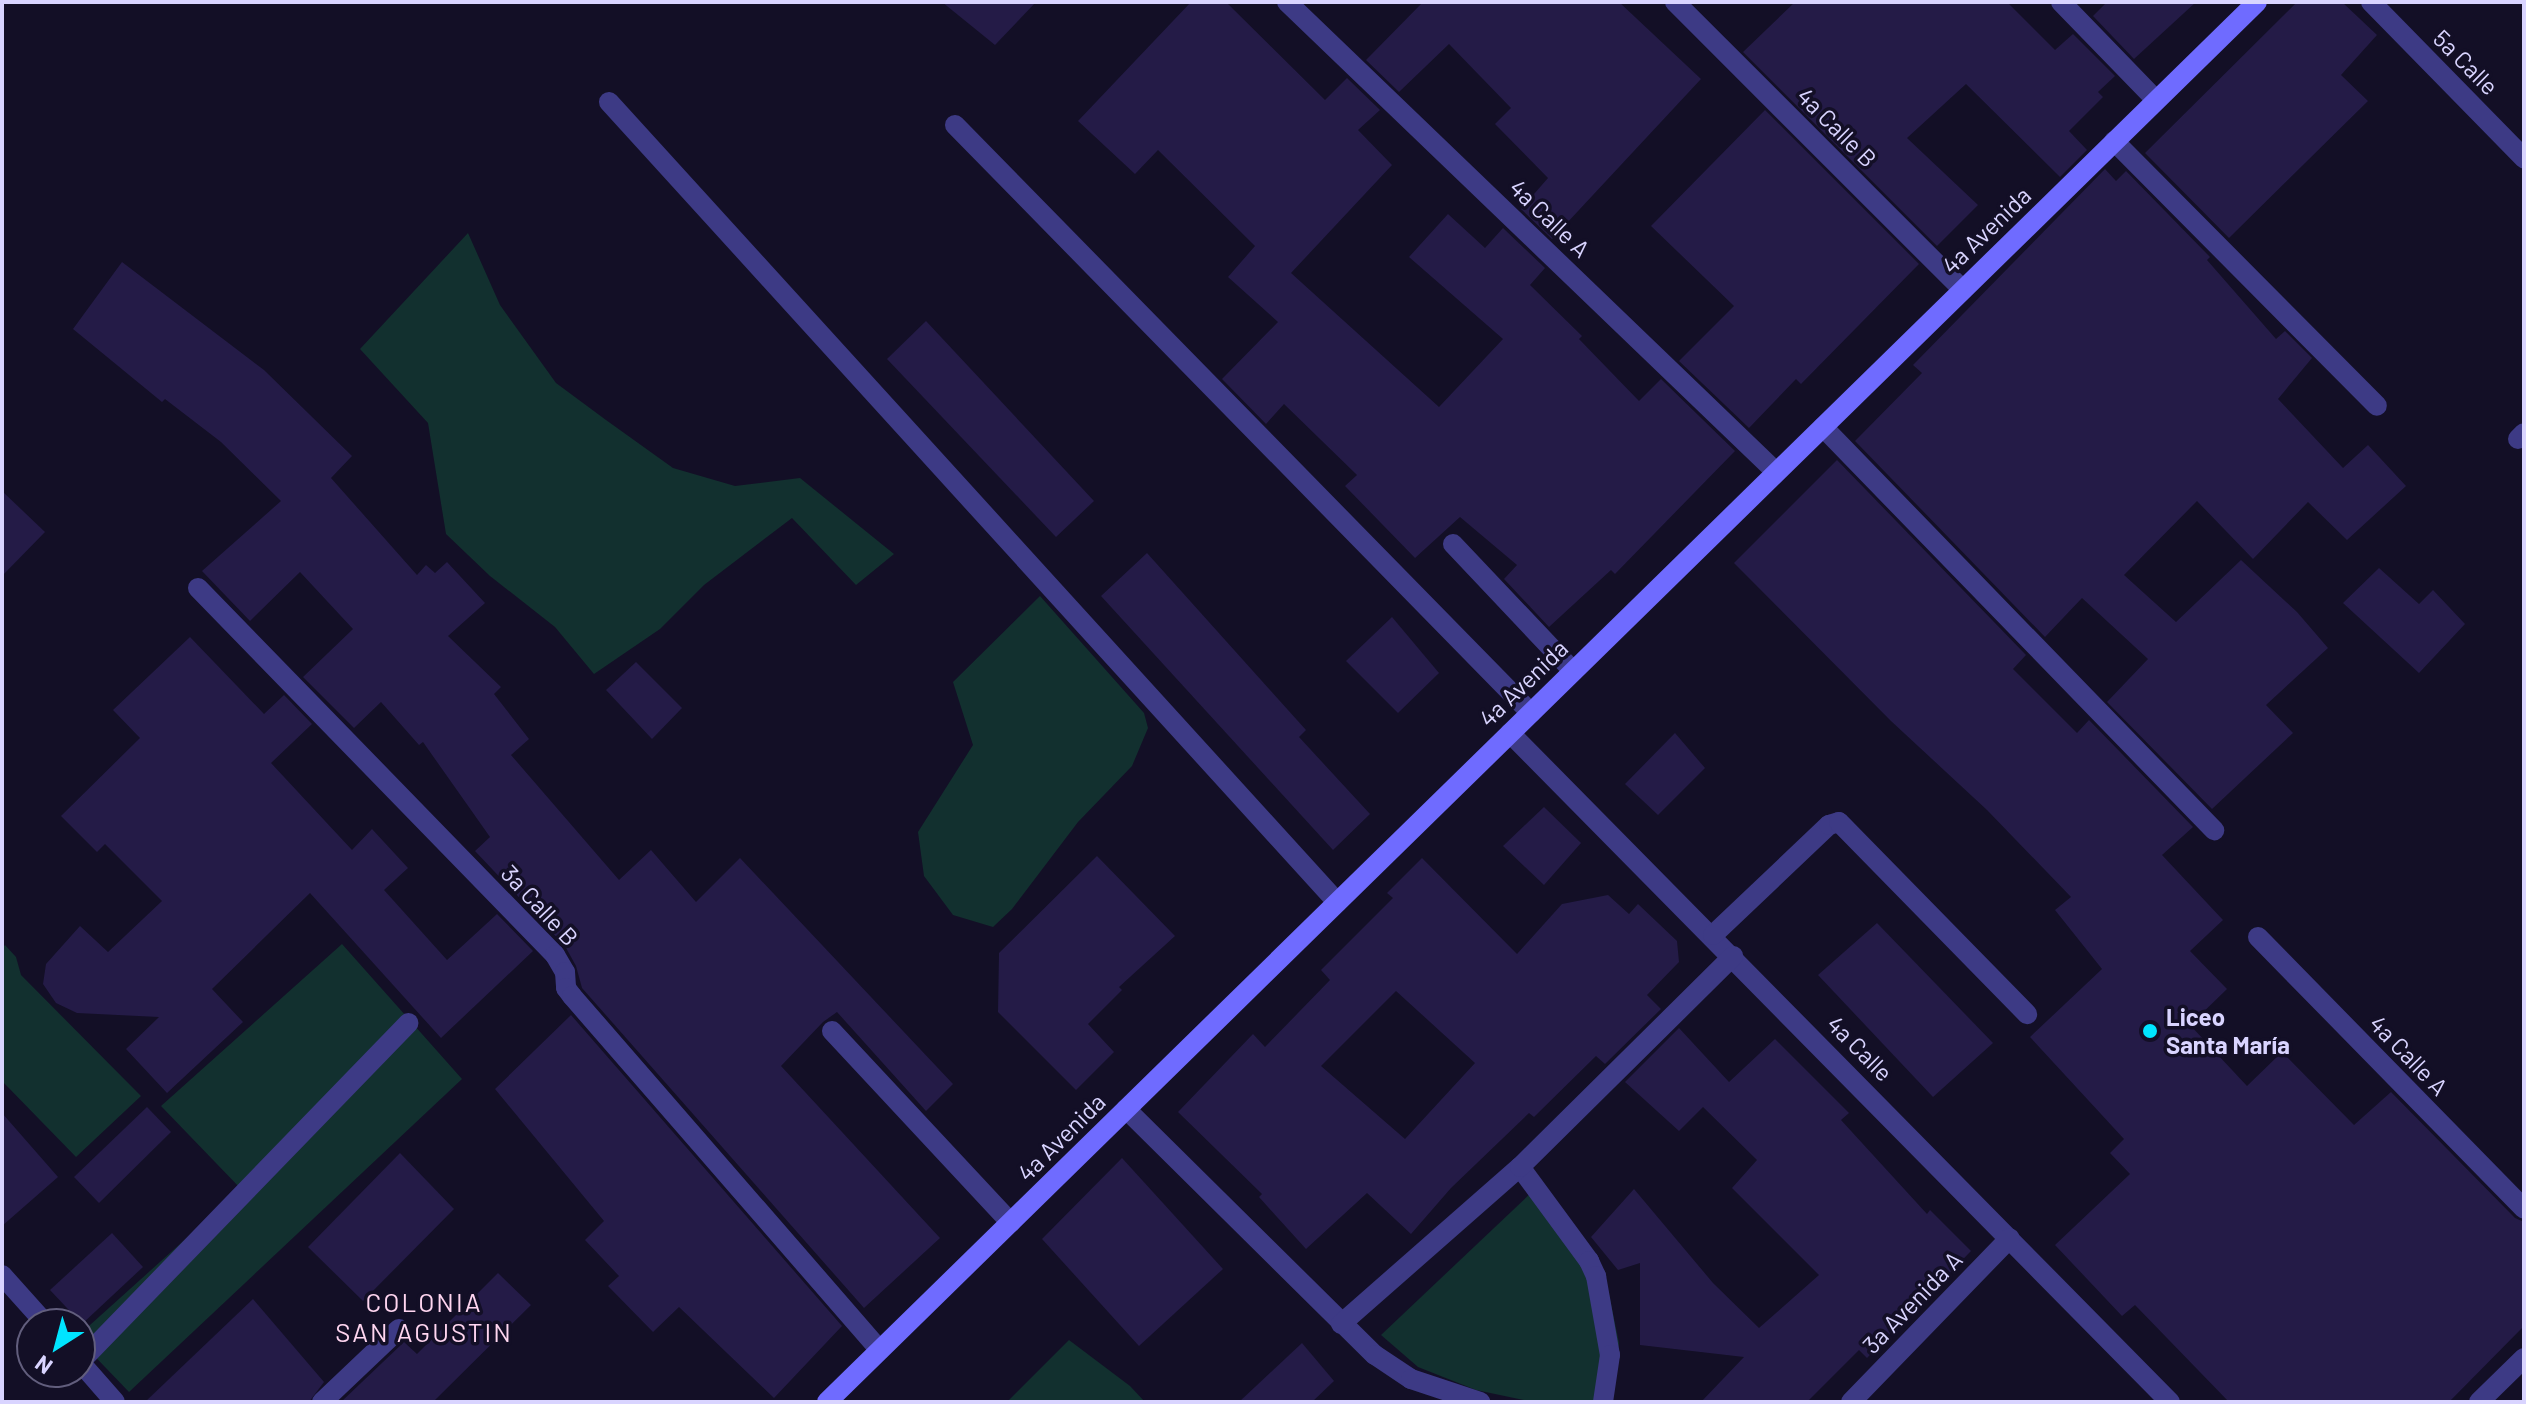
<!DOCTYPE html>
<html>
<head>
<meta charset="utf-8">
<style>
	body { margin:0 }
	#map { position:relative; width:2526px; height:1404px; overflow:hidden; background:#130f26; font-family:Barlow,sans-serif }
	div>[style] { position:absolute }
	.green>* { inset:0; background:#12302f }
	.building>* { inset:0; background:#241b47 }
	.lane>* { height:20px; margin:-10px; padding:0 10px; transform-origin:10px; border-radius:10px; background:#3d3a85 }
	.street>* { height:20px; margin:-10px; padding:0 10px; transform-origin:10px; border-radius:10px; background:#3d3a85 }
	.secondary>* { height:20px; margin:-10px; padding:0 10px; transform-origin:10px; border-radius:10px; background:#6f6bff }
	.dots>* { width:22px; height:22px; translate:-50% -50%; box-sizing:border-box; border:4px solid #130f26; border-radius:50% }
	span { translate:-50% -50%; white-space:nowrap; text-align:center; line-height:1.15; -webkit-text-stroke:7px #130f26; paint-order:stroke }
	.street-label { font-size:24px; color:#d9d4ff }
	.poi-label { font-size:24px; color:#d9d4ff; font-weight:700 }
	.left { translate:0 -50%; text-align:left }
	.neighbourhood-label { font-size:26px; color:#ffd6f0; letter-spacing:2px }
	.frame { position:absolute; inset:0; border:4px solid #d9d4ff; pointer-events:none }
	.north { position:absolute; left:16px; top:1308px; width:80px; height:80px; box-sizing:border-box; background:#130f26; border:2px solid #625e7d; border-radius:50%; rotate:216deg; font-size:22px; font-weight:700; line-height:32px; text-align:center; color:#d9d4ff }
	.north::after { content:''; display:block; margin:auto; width:28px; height:36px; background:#00e5ff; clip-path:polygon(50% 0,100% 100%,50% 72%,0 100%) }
</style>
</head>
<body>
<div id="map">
	<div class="green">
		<i style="clip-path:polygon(468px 233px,500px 305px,556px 383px,606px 420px,673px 468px,735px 486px,800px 478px,894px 554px,856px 585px,792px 518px,704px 585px,660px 629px,594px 674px,555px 627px,490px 576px,446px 534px,428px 423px,360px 349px)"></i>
		<i style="clip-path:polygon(1040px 596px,1144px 713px,1148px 728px,1132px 766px,1078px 822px,1012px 909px,993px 927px,953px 915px,924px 876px,918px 832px,973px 745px,953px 682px)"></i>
		<i style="clip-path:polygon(342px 944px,462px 1079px,129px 1392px,80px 1341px,80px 1334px,241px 1189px,161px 1106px)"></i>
		<i style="clip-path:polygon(5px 945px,16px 957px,21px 975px,141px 1096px,76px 1157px,2px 1081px,2px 948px)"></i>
		<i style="clip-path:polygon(1533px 1191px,1609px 1294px,1619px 1343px,1611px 1402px,1533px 1402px,1476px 1390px,1418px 1367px,1381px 1335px)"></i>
		<i style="clip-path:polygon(1069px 1340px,1130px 1386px,1145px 1402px,1007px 1402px)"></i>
	</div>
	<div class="building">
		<i style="clip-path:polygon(942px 2px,1036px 2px,995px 45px)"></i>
		<i style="clip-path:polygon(1191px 2px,1226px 2px,1325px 100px,1347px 78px,1380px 110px,1358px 130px,1392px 165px,1291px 273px,1439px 407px,1503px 339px,1409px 257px,1448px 214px,1485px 248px,1503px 228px,1545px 268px,1530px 285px,1582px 336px,1579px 339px,1639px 401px,1661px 379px,1735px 451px,1615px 574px,1611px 570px,1549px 627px,1504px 579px,1517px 565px,1460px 517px,1415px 558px,1345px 486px,1357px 475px,1284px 404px,1266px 424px,1222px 379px,1278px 322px,1228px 277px,1255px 246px,1158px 150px,1135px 174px,1078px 121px)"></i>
		<i style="clip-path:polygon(1423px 2px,1619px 2px,1701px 79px,1552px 239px,1521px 209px,1548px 178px,1495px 124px,1511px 108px,1449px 44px,1399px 92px,1366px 60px)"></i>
		<i style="clip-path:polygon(1795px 2px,2007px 2px,2055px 50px,2073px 34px,2115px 76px,2098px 92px,2103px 97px,2069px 131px,2087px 150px,2060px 177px,1966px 84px,1907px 138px,1978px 205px,1937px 246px,1743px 52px)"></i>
		<i style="clip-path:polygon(2107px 2px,2196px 2px,2134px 59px,2093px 16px)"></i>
		<i style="clip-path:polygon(2297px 2px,2342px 2px,2377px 35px,2341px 75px,2368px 101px,2229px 238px,2145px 153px)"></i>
		<i style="clip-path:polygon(1765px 110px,1919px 264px,1801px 384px,1796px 379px,1749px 428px,1679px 361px,1734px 306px,1651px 226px)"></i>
		<i style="clip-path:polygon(2105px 169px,2116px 181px,2126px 171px,2210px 257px,2207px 260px,2276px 339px,2285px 331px,2312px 358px,2278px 399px,2343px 468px,2368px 445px,2406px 486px,2347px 540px,2308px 502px,2253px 559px,2197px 501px,2124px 575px,2176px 622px,2241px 560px,2297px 612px,2328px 648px,2266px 705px,2293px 733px,2212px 809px,2107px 702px,2148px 659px,2082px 598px,2045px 637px,1855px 441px,1922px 373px,1913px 365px)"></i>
		<i style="clip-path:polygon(122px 262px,264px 370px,352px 456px,331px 478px,417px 575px,426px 565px,435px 573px,447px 562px,485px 603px,448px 636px,501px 687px,494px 694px,529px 739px,511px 755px,619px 880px,651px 850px,696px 902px,740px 858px,953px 1084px,926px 1111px,837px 1012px,823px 1022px,781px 1066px,940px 1238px,864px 1308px,582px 988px,576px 966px,565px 946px,475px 851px,490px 837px,423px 742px,419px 745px,381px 702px,354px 728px,303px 677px,353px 629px,300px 572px,250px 621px,202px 571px,281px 501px,221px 442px,165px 399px,162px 402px,73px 329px)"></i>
		<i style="clip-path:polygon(926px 321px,1094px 501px,1056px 537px,887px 359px)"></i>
		<i style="clip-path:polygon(1837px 460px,2026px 655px,2013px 669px,2077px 733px,2089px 720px,2193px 827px,2162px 855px,2223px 920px,2190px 951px,2227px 989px,2190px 1025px,2247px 1086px,2282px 1052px,2354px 1125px,2391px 1092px,2515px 1218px,2524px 1222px,2524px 1326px,2449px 1402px,2229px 1402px,2135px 1305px,2122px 1316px,2055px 1245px,2130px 1174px,2110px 1153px,2124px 1139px,2030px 1037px,2102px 969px,2055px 910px,2071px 897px,1987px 810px,1891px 721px,1734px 563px)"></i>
		<i style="clip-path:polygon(2px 491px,45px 532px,2px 576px)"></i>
		<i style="clip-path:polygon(1147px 553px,1306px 730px,1299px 737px,1370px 814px,1333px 850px,1101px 596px)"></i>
		<i style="clip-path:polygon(2379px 568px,2419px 604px,2433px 590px,2465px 624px,2419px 673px,2343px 603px)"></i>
		<i style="clip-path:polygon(1392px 617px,1439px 673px,1398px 713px,1346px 661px)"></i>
		<i style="clip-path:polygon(190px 637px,264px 714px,284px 695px,312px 724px,271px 763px,352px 850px,372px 829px,408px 868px,384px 890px,447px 960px,497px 914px,533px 951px,441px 1038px,310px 893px,212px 989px,243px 1022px,167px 1093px,126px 1049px,159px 1017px,77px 1013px,56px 1003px,43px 984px,46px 964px,80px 926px,108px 952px,162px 901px,105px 844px,97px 852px,61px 816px,140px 738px,113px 710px)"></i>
		<i style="clip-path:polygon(636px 662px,682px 708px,652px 739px,606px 690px)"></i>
		<i style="clip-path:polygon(1675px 733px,1705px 768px,1658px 815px,1625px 784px)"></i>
		<i style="clip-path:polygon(1544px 807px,1581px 843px,1544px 885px,1503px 846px)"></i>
		<i style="clip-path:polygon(1097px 856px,1175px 936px,1119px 987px,1122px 990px,1088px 1024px,1114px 1052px,1076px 1090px,998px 1012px,999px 953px)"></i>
		<i style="clip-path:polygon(evenodd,1422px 858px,1517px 954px,1562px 904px,1608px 895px,1629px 914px,1638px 904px,1677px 941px,1679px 962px,1647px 995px,1661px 1009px,1605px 1064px,1596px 1056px,1534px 1117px,1529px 1113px,1451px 1188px,1411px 1234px,1367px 1193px,1306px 1249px,1259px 1197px,1262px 1194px,1178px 1112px,1253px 1034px,1265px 1047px,1330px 980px,1321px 970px,1393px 898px,1387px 893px,1422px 858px,1396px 991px,1475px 1063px,1405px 1139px,1321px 1066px,1396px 991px)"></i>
		<i style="clip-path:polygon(1877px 923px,1993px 1043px,1933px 1097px,1818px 975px)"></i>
		<i style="clip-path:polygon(571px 1015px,842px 1326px,774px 1398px,679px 1307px,653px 1332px,608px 1286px,619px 1276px,585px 1240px,604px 1221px,495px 1089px)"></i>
		<i style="clip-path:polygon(1679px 1028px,1729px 1082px,1775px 1039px,1849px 1113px,1841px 1120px,1927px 1214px,1930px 1210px,1971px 1251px,1867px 1358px,1859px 1350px,1807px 1402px,1701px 1402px,1744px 1357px,1640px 1345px,1640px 1263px,1618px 1270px,1591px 1237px,1634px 1189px,1713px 1283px,1759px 1328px,1819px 1275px,1732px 1188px,1757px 1160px,1703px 1107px,1679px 1131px,1625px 1082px)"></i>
		<i style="clip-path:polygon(147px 1107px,171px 1132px,99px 1203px,74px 1177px)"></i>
		<i style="clip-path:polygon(2px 1113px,58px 1177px,2px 1226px)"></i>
		<i style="clip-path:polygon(400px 1153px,454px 1209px,363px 1301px,308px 1247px)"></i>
		<i style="clip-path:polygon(1122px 1158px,1223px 1269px,1139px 1346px,1042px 1239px)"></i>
		<i style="clip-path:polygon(112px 1233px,143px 1267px,82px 1324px,50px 1290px)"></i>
		<i style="clip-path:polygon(498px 1273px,531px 1305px,433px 1402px,341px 1402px,404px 1342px,417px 1354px)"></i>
		<i style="clip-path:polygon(253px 1299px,324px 1382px,309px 1402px,145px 1402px)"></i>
		<i style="clip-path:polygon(1302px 1343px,1334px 1381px,1312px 1402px,1239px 1402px)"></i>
	</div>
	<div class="lane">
		<i style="left:1453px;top:544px;width:175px;rotate:46.6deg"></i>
		<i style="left:832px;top:1031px;width:262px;rotate:47deg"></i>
	</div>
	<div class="street">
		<i style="left:1287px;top:2px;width:678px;rotate:43.86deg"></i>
		<i style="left:1675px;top:2px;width:407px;rotate:45deg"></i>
		<i style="left:2061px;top:2px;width:136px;rotate:45.9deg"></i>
		<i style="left:2371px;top:2px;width:219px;rotate:45.6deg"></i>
		<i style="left:609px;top:102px;width:1082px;rotate:47.7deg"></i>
		<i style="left:955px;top:125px;width:823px;rotate:45.59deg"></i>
		<i style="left:2114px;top:141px;width:373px;rotate:45.2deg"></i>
		<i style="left:1823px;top:427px;width:562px;rotate:45.87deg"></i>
		<i style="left:2518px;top:439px;width:8px;rotate:-45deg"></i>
		<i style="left:198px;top:588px;width:512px;rotate:45.79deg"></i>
		<i style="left:555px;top:955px;width:20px;rotate:60deg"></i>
		<i style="left:565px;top:972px;width:16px;rotate:86deg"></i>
		<i style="left:566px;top:988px;width:10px;rotate:53deg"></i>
		<i style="left:572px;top:996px;width:469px;rotate:49deg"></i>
		<i style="left:1510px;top:733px;width:940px;rotate:45.39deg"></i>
		<i style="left:1713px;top:935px;width:160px;rotate:-43.5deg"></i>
		<i style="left:1829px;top:825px;width:10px;rotate:-17deg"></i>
		<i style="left:1839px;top:822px;width:269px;rotate:45.6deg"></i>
		<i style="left:2258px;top:937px;width:380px;rotate:45.6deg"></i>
		<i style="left:1126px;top:1109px;width:350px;rotate:44.7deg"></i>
		<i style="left:1375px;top:1355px;width:43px;rotate:33.7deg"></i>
		<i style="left:1411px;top:1379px;width:73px;rotate:18.4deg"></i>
		<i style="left:1520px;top:1167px;width:117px;rotate:53.7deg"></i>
		<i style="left:1589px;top:1261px;width:17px;rotate:65deg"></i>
		<i style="left:1596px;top:1276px;width:80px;rotate:80deg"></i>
		<i style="left:1610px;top:1355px;width:48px;rotate:98.5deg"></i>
		<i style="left:2px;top:1275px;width:66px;rotate:48.1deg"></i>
		<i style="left:1341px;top:1324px;width:238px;rotate:-41.3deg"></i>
		<i style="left:1520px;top:1167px;width:300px;rotate:-44.7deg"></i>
		<i style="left:80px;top:1362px;width:472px;rotate:-45.9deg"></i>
		<i style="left:80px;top:1362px;width:53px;rotate:48.8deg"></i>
		<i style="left:322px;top:1402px;width:106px;rotate:-43.5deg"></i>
		<i style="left:1851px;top:1402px;width:228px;rotate:-45.9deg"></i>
		<i style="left:2479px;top:1402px;width:63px;rotate:-44.4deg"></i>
	</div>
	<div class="secondary">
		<i style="left:827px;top:1402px;width:2001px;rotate:-44.39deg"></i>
	</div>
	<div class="dots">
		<i style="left:2150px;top:1031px;background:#00e5ff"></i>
	</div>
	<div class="street-label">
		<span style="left:2466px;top:62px;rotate:45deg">5a Calle</span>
		<span style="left:1837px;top:127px;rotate:45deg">4a Calle B</span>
		<span style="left:1550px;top:218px;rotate:44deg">4a Calle A</span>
		<span style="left:1986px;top:230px;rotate:-44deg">4a Avenida</span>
		<span style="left:1523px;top:683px;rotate:-44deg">4a Avenida</span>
		<span style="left:540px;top:905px;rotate:47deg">3a Calle B</span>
		<span style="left:1860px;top:1048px;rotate:45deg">4a Calle</span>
		<span style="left:2409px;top:1055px;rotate:46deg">4a Calle A</span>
		<span style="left:1061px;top:1137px;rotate:-45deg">4a Avenida</span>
		<span style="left:1912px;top:1302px;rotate:-46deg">3a Avenida A</span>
	</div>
	<div class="poi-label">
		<span class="left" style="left:2166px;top:1031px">Liceo<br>Santa María</span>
	</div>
	<div class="neighbourhood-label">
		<span style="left:424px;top:1317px">COLONIA<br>SAN AGUSTIN</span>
	</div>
	<div class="frame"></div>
	<div class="north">N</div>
</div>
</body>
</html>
